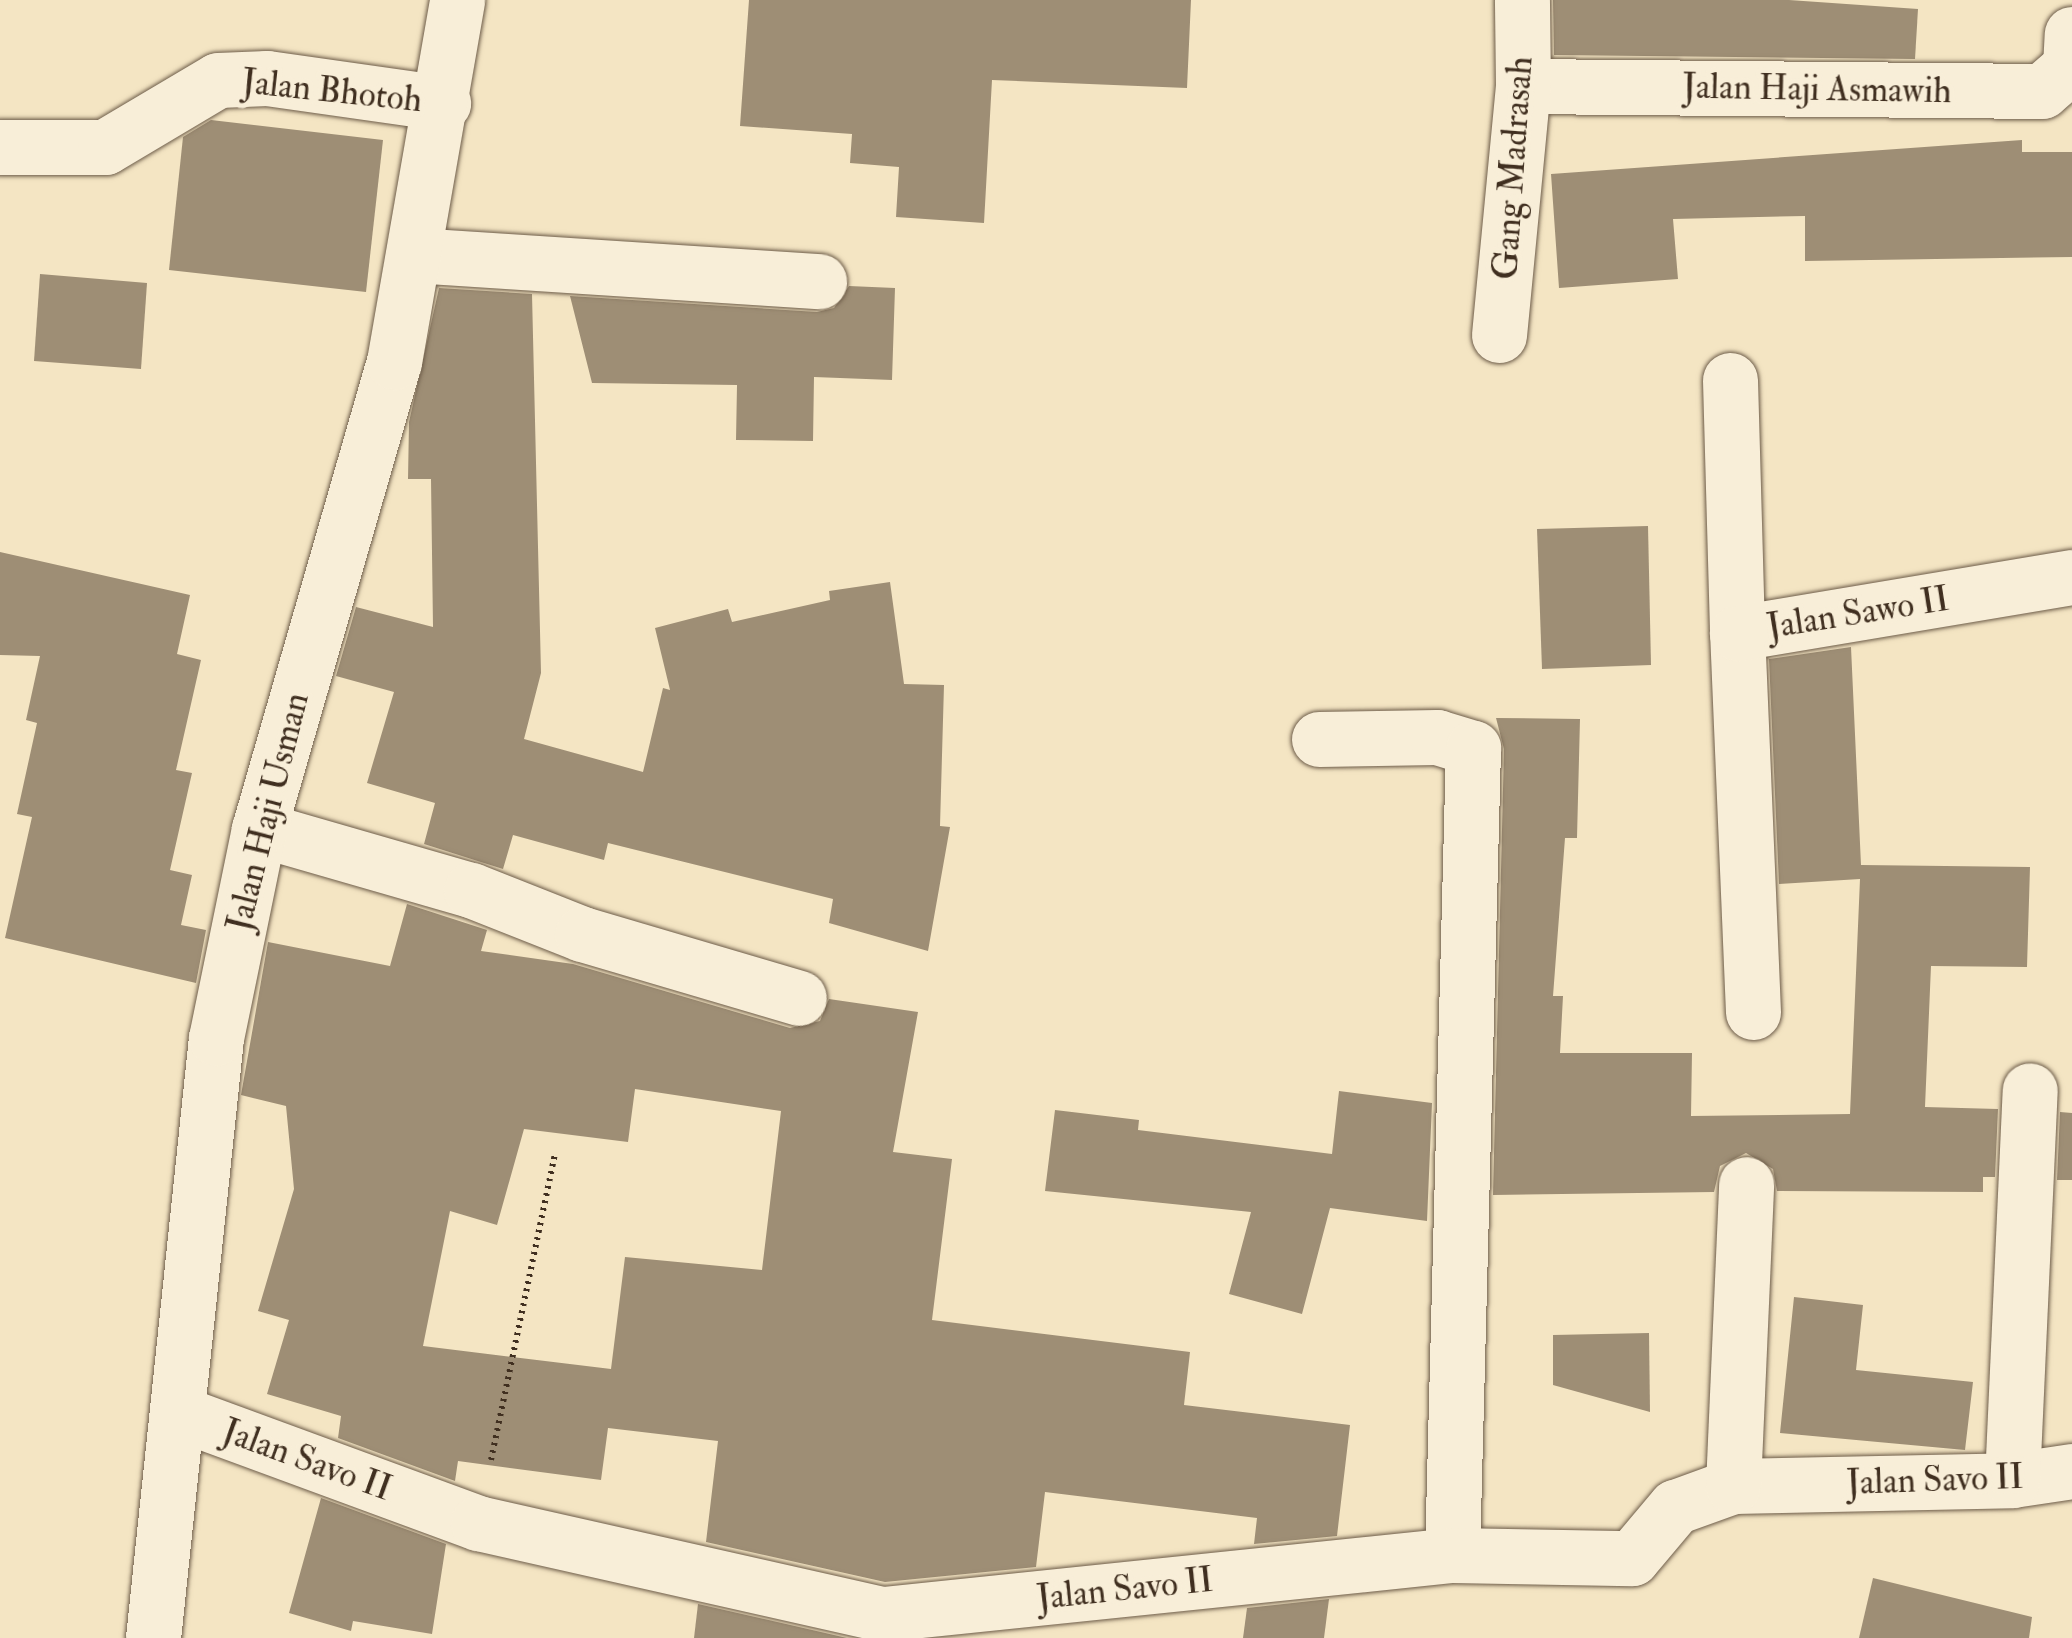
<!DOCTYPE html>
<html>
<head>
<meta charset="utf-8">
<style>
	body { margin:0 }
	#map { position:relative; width:2072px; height:1638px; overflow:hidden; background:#f4e5c3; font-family:"IM FELL Double Pica",serif }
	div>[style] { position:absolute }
	.building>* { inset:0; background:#9e8e75 }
	.path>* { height:6px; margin-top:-3px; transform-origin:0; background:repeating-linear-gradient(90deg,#402f20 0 2.5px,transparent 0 7.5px) }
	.roads { filter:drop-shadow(0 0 2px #6d5c49) drop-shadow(0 0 2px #6d5c49) }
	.minor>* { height:55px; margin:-27.5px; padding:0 27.5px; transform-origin:27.5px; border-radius:27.5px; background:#f8eed8 }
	span { translate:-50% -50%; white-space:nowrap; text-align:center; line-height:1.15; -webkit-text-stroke:10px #f8eed8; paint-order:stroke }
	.street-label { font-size:35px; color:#402f20 }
</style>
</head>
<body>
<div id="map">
	<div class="building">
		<i style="clip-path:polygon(749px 0,1191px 0,1187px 88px,992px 80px,984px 223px,896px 217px,899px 167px,850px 163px,852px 134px,740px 126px)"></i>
		<i style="clip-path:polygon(1553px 0,1789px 0,1918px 9px,1915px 59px,1554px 55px)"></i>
		<i style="clip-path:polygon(211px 120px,383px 140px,366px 292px,169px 270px,183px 137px)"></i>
		<i style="clip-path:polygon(2022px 140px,2022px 152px,2072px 152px,2072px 257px,1805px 261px,1805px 216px,1673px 219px,1678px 279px,1559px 288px,1551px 174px)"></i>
		<i style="clip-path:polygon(40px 274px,147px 283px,141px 369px,34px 361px)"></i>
		<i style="clip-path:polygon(849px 286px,895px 288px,892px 380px,814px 377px,813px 441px,736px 440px,737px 385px,592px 383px,570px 296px,817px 312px,834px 308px)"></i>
		<i style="clip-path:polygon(439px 288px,532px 294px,541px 673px,524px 739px,643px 772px,663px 688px,670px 690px,655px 628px,728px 609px,732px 622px,830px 600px,829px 591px,890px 582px,904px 684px,944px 685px,940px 826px,950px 827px,928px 951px,829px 923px,833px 899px,608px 843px,604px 860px,513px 835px,503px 869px,424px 844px,435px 803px,367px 783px,394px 692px,336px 676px,356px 607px,433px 627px,431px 479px,408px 479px,409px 422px)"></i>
		<i style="clip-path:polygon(1648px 526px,1651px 665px,1542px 669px,1537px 529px)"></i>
		<i style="clip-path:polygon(0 552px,190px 595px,177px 654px,201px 660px,176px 770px,192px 773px,170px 870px,192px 875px,181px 925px,206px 930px,196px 983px,5px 938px,32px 817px,17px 814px,37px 723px,26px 720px,40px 656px,0 655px)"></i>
		<i style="clip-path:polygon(1851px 647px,1861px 865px,2030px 867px,2027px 967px,1931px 966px,1925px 1107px,1998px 1109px,1995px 1177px,1983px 1177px,1983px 1192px,1777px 1191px,1773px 1169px,1746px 1153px,1720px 1166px,1714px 1192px,1493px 1195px,1504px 749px,1496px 718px,1580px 719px,1577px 838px,1565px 838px,1553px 996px,1563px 996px,1560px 1053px,1692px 1053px,1691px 1116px,1850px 1114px,1860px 879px,1779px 884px,1769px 659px)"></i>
		<i style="clip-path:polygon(evenodd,407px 904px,487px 930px,481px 951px,573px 964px,790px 1028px,820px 1021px,829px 999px,918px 1012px,893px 1152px,952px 1159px,932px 1320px,1190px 1352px,1184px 1405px,1350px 1425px,1337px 1536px,1254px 1544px,1257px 1518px,1045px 1492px,1036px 1567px,885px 1582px,706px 1542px,718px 1441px,608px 1428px,601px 1480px,458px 1461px,455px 1481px,338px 1438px,341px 1416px,267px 1394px,289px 1320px,258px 1311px,294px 1189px,286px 1106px,241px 1095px,268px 942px,390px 966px,407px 904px,635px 1089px,781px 1111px,762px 1270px,625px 1257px,611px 1369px,423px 1346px,450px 1211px,497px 1225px,524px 1129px,628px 1142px,635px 1089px)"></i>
		<i style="clip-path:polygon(1339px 1091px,1432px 1103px,1427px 1221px,1330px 1208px,1302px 1314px,1229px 1294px,1251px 1212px,1045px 1191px,1055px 1110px,1139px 1120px,1138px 1130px,1332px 1154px)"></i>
		<i style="clip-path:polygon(2060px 1112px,2072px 1113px,2072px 1180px,2057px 1180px)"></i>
		<i style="clip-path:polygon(1794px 1297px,1863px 1305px,1856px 1370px,1973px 1382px,1965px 1450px,1780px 1433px)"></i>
		<i style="clip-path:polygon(1649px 1333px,1650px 1412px,1553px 1385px,1553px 1335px)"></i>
		<i style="clip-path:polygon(321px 1498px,446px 1544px,432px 1634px,353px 1621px,351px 1631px,289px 1613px)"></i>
		<i style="clip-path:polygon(1873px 1578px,2032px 1617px,2029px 1638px,1859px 1638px)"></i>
		<i style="clip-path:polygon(1329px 1599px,1324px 1638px,1243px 1638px,1247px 1608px)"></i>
		<i style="clip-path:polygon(698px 1604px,847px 1638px,694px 1638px)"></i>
	</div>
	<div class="path">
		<i style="left:491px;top:1460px;width:314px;rotate:-78.2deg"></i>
	</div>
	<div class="roads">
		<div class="minor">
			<i style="left:1523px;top:86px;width:519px;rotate:0.55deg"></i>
			<i style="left:2042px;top:91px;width:37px;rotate:-41deg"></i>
			<i style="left:2070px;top:67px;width:33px;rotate:-87deg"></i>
			<i style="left:0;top:147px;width:105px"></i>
			<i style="left:105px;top:147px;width:131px;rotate:-30.7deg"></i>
			<i style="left:218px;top:80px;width:49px;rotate:-2.3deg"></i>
			<i style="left:267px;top:78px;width:178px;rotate:8.1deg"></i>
			<i style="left:414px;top:255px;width:406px;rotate:3.7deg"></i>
			<i style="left:1499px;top:335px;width:250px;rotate:-84.5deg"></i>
			<i style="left:1523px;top:86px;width:86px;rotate:-90.7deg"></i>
			<i style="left:1730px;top:380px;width:253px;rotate:88.4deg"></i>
			<i style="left:1319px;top:739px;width:118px;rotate:-1deg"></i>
			<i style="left:1437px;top:737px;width:38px;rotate:17deg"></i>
			<i style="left:1473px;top:748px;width:807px;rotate:91.49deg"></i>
			<i style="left:259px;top:829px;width:221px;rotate:16.1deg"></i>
			<i style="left:471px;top:890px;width:119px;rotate:21.6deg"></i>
			<i style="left:582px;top:934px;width:226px;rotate:16.4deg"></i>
			<i style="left:1753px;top:1012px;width:379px;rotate:-92.4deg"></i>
			<i style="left:1737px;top:633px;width:340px;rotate:-9.5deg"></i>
			<i style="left:179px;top:1413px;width:319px;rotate:20.2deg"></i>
			<i style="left:478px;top:1523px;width:415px;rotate:12.7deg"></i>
			<i style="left:883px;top:1614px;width:572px;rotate:-5.92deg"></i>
			<i style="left:1452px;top:1555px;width:180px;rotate:1deg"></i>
			<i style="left:1632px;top:1558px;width:67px;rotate:-49.9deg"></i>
			<i style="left:1675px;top:1507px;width:62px;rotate:-19.9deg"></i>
			<i style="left:1733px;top:1486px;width:279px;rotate:-1.2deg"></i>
			<i style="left:2012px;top:1480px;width:61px;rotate:-8.5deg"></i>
			<i style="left:2012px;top:1480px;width:390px;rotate:-87.4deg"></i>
			<i style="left:1733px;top:1486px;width:302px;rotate:-87.5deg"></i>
			<i style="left:153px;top:1638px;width:603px;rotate:-84.01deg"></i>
			<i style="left:216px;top:1038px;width:213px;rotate:-78.4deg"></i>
			<i style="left:259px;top:829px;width:486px;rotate:-73.9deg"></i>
			<i style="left:394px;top:362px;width:367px;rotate:-80.1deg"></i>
		</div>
	</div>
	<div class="street-label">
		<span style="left:1817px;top:89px;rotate:1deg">Jalan Haji Asmawih</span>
		<span style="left:332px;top:91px;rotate:6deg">Jalan Bhotoh</span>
		<span style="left:1513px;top:168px;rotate:-86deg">Gang Madrasah</span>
		<span style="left:1858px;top:613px;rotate:-9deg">Jalan Sawo II</span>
		<span style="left:268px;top:812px;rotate:-76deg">Jalan Haji Usman</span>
		<span style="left:307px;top:1460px;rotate:20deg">Jalan Savo II</span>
		<span style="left:1935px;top:1480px;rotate:-2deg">Jalan Savo II</span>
		<span style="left:1125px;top:1589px;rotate:-6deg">Jalan Savo II</span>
	</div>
</div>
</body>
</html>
